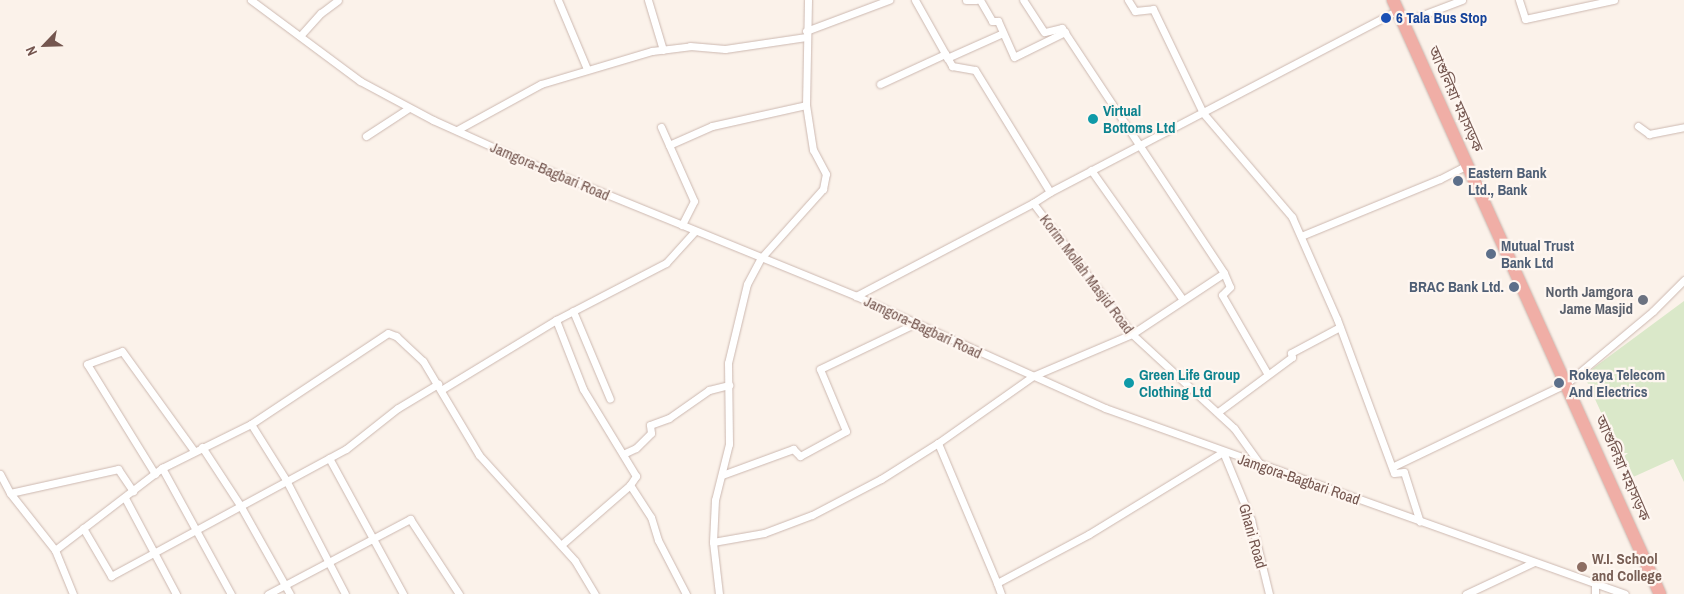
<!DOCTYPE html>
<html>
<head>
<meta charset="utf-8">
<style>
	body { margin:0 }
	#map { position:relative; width:1684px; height:594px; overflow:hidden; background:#fbf2ea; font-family:"Archivo Narrow","Noto Sans Bengali",sans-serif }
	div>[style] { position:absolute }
	.green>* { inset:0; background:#dae8c9 }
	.roads { filter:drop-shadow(0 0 1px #ccb8b0) drop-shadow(0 0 1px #ccb8b0) }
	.street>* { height:7px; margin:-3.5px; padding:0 3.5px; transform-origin:3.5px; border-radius:3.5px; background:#fff }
	.highway>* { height:12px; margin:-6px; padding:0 6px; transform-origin:6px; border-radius:6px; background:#f0aea6 }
	.dots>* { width:14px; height:14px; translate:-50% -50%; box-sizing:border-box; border:2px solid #fef6f0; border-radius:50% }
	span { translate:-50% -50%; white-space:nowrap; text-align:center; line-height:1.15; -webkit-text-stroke:4.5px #fef6f0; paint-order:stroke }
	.transit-label { font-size:15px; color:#164399; font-weight:700 }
	.left { translate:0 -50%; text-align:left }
	.street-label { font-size:15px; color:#74564f }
	.culture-label { font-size:15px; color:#0d838f; font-weight:700 }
	.service-label { font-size:15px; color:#4e5e75; font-weight:700 }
	.right { translate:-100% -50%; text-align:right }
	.worship-label { font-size:15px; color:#5b616d; font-weight:700 }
	.education-label { font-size:15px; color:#785e54; font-weight:700 }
	.north { position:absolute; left:20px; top:20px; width:50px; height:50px; -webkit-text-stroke:4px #fef6f0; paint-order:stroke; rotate:246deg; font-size:14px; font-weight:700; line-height:20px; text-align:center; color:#74564f }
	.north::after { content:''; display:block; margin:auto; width:18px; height:22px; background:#74564f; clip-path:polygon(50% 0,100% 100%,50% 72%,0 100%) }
</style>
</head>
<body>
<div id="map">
	<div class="green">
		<i style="clip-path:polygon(1684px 301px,1684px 482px,1673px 459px,1631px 478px,1584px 375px)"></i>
	</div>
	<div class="roads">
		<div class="street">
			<i style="left:251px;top:0;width:136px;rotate:36.6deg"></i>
			<i style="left:360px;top:81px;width:83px;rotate:28.1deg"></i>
			<i style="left:433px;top:120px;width:80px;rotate:24.3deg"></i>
			<i style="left:506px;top:153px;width:378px;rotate:22.2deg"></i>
			<i style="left:856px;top:296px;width:273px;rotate:24.2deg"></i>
			<i style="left:1105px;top:408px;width:552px;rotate:19.68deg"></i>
			<i style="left:558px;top:0;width:75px;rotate:67.2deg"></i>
			<i style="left:648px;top:0;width:52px;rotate:73.3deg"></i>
			<i style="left:915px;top:0;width:76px;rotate:60.7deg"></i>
			<i style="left:952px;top:66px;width:23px;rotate:10deg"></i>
			<i style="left:975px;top:70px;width:143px;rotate:58.4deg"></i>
			<i style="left:1050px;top:192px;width:20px;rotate:147deg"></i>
			<i style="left:1033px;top:203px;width:164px;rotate:52.9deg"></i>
			<i style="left:1132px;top:334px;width:139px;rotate:42.7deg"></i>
			<i style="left:1234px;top:428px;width:48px;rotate:54.3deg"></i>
			<i style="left:966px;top:0;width:10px"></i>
			<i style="left:980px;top:0;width:24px;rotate:60deg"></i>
			<i style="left:992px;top:21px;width:6px"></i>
			<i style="left:998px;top:21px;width:39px;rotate:66deg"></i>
			<i style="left:1014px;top:57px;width:57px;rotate:-26.1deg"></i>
			<i style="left:1128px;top:0;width:13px;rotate:58deg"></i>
			<i style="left:1135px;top:11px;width:18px;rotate:-6deg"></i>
			<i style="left:1153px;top:9px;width:115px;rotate:64.3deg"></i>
			<i style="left:1203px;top:113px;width:137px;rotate:49.4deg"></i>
			<i style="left:1292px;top:217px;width:111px;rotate:66.2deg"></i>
			<i style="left:1337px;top:319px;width:164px;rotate:69.7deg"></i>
			<i style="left:1394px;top:473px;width:10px;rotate:-6deg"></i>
			<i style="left:1404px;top:472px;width:52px;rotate:72.3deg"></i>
			<i style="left:1519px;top:0;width:20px;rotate:72deg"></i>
			<i style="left:1525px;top:19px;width:91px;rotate:-12.1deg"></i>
			<i style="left:1404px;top:22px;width:62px;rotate:-20.8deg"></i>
			<i style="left:806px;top:31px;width:89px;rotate:-20.5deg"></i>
			<i style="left:300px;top:36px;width:31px;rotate:-48deg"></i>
			<i style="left:321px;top:13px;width:21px;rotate:-37deg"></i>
			<i style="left:947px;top:58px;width:61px;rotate:-24.1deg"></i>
			<i style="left:880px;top:84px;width:72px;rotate:-24.8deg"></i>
			<i style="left:1638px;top:126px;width:14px;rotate:36deg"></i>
			<i style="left:1649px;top:134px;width:36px;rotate:-11deg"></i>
			<i style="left:661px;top:127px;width:81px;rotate:66deg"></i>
			<i style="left:694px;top:201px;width:27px;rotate:117deg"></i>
			<i style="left:457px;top:130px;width:96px;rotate:-28.7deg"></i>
			<i style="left:541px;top:84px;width:116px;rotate:-16.6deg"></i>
			<i style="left:652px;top:51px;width:38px;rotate:-7deg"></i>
			<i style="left:690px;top:46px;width:35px;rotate:5deg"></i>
			<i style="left:725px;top:49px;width:82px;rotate:-8.4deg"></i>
			<i style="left:366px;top:136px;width:51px;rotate:-33.1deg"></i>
			<i style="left:669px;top:145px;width:47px;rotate:-23.8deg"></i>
			<i style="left:712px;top:126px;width:96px;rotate:-12.6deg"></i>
			<i style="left:1091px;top:170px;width:159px;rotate:54.7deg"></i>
			<i style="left:1050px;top:192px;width:393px;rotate:-27.6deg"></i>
			<i style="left:1301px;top:236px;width:150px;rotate:-22.3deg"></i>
			<i style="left:1440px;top:179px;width:31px;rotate:-27deg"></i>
			<i style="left:1224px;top:273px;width:15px;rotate:67deg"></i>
			<i style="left:1230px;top:287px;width:11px;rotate:135deg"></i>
			<i style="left:1222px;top:295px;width:90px;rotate:60deg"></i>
			<i style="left:856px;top:296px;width:200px;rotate:-27.7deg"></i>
			<i style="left:573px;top:311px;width:95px;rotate:67.2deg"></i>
			<i style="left:556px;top:320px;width:74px;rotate:68.6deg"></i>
			<i style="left:583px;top:389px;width:102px;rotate:58.7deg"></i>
			<i style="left:636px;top:476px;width:11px;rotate:124deg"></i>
			<i style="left:630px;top:485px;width:38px;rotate:57deg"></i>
			<i style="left:651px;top:517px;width:24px;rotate:73deg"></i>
			<i style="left:658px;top:540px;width:61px;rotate:62.6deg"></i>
			<i style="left:441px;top:390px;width:135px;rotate:-31.3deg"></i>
			<i style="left:556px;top:320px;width:124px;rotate:-27.4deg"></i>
			<i style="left:666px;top:263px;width:43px;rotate:-47.8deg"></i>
			<i style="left:1218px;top:412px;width:92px;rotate:-36.6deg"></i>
			<i style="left:1292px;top:357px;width:4px;rotate:-104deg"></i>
			<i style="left:1291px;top:353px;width:55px;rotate:-28deg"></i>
			<i style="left:251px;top:424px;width:66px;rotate:58deg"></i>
			<i style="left:286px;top:480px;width:128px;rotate:62.6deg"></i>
			<i style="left:202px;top:447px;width:69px;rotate:56.8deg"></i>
			<i style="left:240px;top:505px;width:102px;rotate:60.7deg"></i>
			<i style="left:623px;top:454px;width:14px;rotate:-25deg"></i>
			<i style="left:636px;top:448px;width:21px;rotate:-45deg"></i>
			<i style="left:651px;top:433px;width:8px;rotate:-97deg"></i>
			<i style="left:650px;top:425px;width:20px;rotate:-20deg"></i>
			<i style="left:669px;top:418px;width:49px;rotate:-35deg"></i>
			<i style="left:709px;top:390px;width:21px;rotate:-14deg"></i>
			<i style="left:329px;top:458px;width:155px;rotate:61.4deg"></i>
			<i style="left:1394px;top:466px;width:192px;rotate:-25.6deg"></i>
			<i style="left:1567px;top:383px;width:112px;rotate:-39.9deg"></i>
			<i style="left:1653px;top:311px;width:44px;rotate:-45deg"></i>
			<i style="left:162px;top:468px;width:144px;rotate:61.3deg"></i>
			<i style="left:0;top:474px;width:21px;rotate:62deg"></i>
			<i style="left:10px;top:493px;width:73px;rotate:51.7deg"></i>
			<i style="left:155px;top:474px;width:129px;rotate:-121.7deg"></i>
			<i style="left:87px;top:364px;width:37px;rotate:-20deg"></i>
			<i style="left:122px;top:351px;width:123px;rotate:54.2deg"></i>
			<i style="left:722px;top:475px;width:76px;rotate:-20.1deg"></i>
			<i style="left:793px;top:449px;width:10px;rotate:45deg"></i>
			<i style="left:800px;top:456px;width:52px;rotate:-28.5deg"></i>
			<i style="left:846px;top:431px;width:67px;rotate:-112.8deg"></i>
			<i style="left:820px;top:369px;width:104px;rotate:-25.6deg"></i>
			<i style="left:10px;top:493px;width:111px;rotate:-12.5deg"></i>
			<i style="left:118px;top:469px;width:27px;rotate:56deg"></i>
			<i style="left:125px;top:498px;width:109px;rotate:62deg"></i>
			<i style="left:83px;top:528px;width:56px;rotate:59.7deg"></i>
			<i style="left:111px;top:576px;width:267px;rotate:-28.4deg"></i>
			<i style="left:346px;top:449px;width:66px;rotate:-38.3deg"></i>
			<i style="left:398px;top:408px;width:47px;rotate:-31deg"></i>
			<i style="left:713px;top:542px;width:52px;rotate:-10deg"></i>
			<i style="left:764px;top:533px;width:51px;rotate:-20.6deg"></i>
			<i style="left:812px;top:515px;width:78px;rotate:-27.6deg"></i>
			<i style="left:881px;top:479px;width:67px;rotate:-32.3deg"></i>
			<i style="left:561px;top:545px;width:91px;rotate:-41deg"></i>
			<i style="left:997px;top:583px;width:152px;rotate:-112.9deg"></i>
			<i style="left:938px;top:443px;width:116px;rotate:-35.2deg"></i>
			<i style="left:1033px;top:376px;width:108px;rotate:-23deg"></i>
			<i style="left:1132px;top:334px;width:110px;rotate:-33.5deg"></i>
			<i style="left:1224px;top:273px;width:294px;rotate:-123.5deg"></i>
			<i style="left:1062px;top:28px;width:18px;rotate:167deg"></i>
			<i style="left:1044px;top:32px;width:38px;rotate:-123deg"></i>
			<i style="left:1595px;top:584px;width:10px;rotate:90deg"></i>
			<i style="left:73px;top:594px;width:48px;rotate:-112.2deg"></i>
			<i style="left:55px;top:550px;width:135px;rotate:-37.5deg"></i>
			<i style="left:162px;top:468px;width:99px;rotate:-26.3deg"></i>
			<i style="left:251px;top:424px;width:164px;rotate:-33.6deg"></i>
			<i style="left:388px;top:333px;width:9px;rotate:21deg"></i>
			<i style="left:396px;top:336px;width:37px;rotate:43deg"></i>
			<i style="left:423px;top:361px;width:109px;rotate:59.2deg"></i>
			<i style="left:479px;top:455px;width:143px;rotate:47.8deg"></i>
			<i style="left:575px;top:561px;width:39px;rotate:59deg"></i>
			<i style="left:268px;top:594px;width:161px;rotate:-27.8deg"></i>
			<i style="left:410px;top:519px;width:90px;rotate:56.8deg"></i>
			<i style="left:719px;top:594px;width:52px;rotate:-96.6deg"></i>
			<i style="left:713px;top:542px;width:42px;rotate:-87.3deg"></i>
			<i style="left:715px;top:500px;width:58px;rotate:-76deg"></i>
			<i style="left:729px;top:444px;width:81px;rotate:-90.7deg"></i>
			<i style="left:728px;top:363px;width:81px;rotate:-76.5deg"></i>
			<i style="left:747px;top:284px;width:30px;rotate:-62deg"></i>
			<i style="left:761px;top:258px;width:93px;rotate:-48.1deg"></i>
			<i style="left:823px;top:189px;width:15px;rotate:-79deg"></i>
			<i style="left:826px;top:174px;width:27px;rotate:-118deg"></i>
			<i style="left:813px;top:150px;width:46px;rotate:-98.8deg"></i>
			<i style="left:806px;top:105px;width:105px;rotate:-88.9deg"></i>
			<i style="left:1001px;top:594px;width:12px;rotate:-110deg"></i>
			<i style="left:997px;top:583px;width:104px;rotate:-28deg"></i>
			<i style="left:1089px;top:534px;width:157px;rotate:-31.5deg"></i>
			<i style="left:1223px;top:452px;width:74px;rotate:67.6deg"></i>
			<i style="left:1251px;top:520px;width:76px;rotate:76.3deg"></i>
			<i style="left:1466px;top:594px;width:75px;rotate:-25.2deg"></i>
		</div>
		<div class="highway">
			<i style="left:1393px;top:0;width:651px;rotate:65.8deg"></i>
		</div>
	</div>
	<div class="dots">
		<i style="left:1386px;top:18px;background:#1a4fb4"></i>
		<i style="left:1093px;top:119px;background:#0f9aa8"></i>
		<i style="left:1458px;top:181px;background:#5c6f8a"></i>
		<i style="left:1491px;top:254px;background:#5c6f8a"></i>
		<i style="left:1514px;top:287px;background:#5c6f8a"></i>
		<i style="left:1643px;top:300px;background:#6b7280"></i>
		<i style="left:1129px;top:383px;background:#0f9aa8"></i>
		<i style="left:1559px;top:383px;background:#5c6f8a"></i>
		<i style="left:1582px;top:567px;background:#8d6e63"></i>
	</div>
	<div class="transit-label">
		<span class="left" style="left:1396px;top:18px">6 Tala Bus Stop</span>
	</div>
	<div class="street-label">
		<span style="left:1456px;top:99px;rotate:66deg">আশুলিয়া মহাসড়ক</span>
		<span style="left:550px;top:171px;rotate:23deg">Jamgora-Bagbari Road</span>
		<span style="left:1087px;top:274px;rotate:53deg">Korim Mollah Masjid Road</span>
		<span style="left:923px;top:327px;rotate:25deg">Jamgora-Bagbari Road</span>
		<span style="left:1623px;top:468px;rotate:66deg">আশুলিয়া মহাসড়ক</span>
		<span style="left:1299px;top:479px;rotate:19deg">Jamgora-Bagbari Road</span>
		<span style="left:1253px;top:536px;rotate:74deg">Ghani Road</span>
	</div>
	<div class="culture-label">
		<span class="left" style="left:1103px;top:119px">Virtual<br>Bottoms Ltd</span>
		<span class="left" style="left:1139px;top:383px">Green Life Group<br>Clothing Ltd</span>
	</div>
	<div class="service-label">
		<span class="left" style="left:1468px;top:181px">Eastern Bank<br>Ltd., Bank</span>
		<span class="left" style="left:1501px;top:254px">Mutual Trust<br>Bank Ltd</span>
		<span class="right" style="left:1504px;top:287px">BRAC Bank Ltd.</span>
		<span class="left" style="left:1569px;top:383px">Rokeya Telecom<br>And Electrics</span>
	</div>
	<div class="worship-label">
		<span class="right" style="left:1633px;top:300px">North Jamgora<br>Jame Masjid</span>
	</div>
	<div class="education-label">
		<span class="left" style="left:1592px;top:567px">W.I. School<br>and College</span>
	</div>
	<div class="north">N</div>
</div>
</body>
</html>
